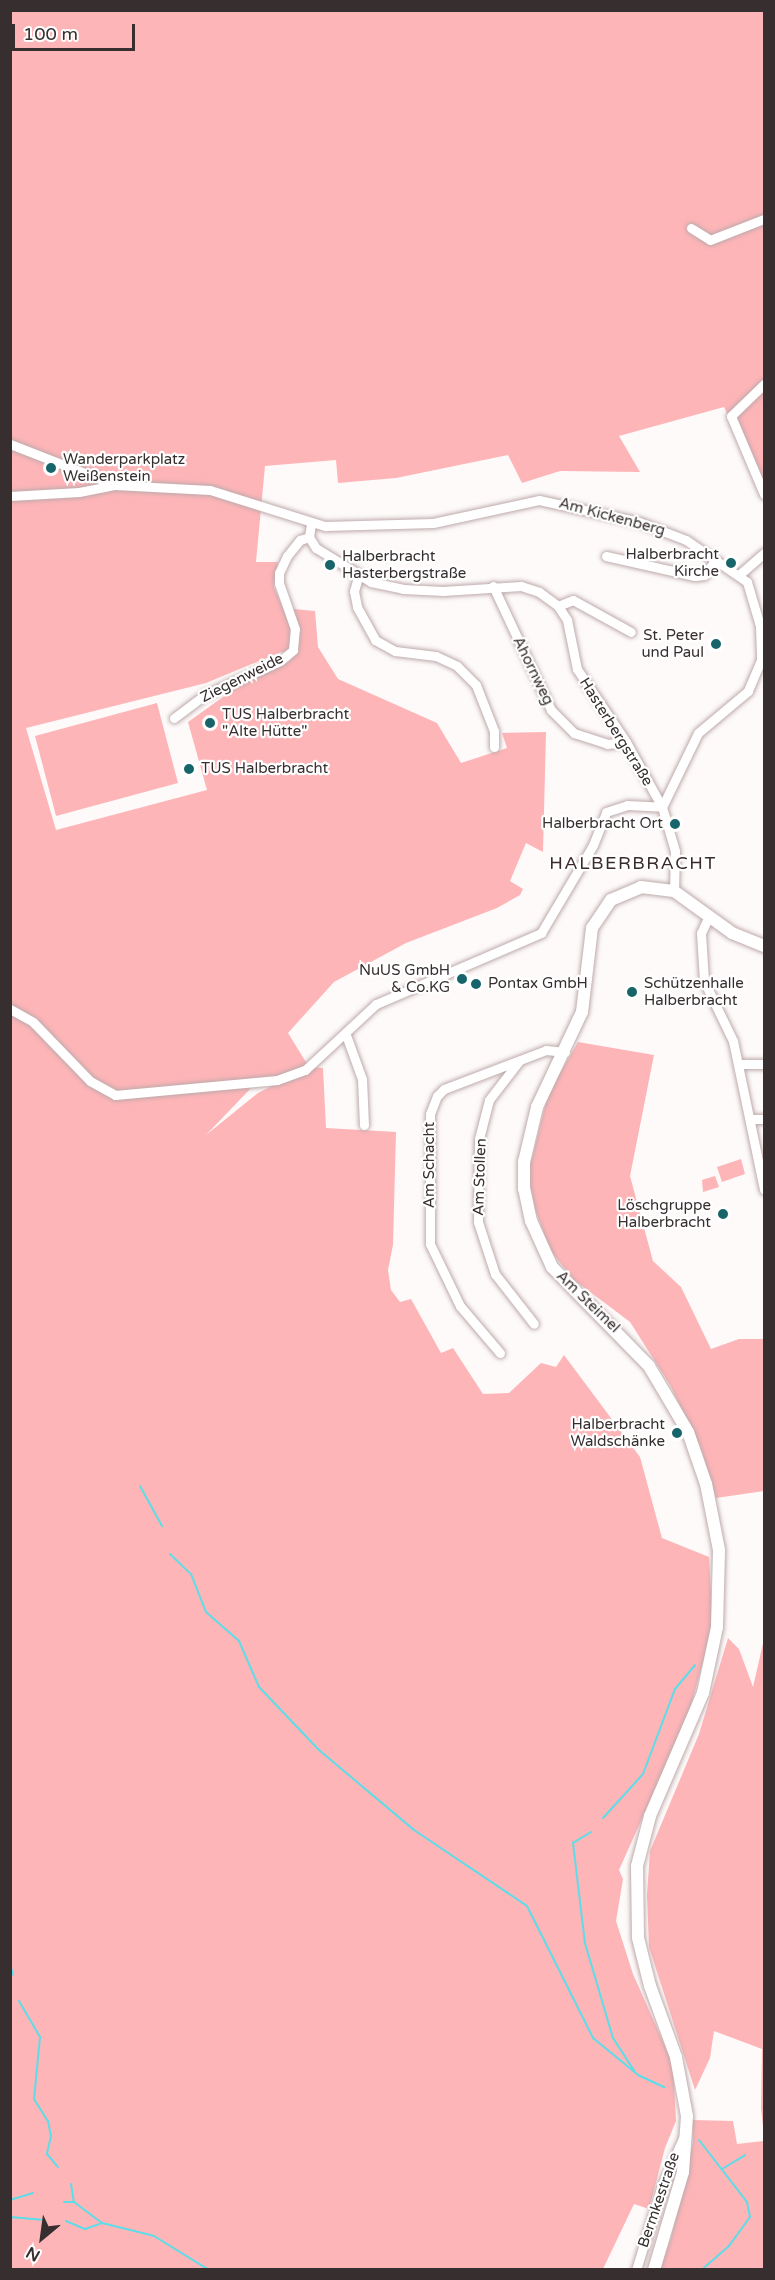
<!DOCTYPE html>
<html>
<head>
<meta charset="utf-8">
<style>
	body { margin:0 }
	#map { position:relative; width:775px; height:2280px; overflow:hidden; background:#fefafa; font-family:"Varela Round",sans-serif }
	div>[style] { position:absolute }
	.green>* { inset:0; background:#feb5b8 }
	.stream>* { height:2px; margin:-1px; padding:0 1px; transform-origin:1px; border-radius:1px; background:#5cdde8 }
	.roads { filter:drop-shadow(0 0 2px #beaaab) drop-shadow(0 0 2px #beaaab) }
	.minor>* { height:9px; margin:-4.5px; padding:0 4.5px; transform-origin:4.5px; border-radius:4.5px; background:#fff }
	.secondary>* { height:12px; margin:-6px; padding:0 6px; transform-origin:6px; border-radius:6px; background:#fff }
	.dots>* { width:16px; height:16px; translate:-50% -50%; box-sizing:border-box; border:3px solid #fff; border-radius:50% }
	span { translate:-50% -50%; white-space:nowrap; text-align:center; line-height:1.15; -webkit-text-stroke:4.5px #fff; paint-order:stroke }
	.poi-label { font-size:15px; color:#372f2f }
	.left { translate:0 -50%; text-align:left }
	.right { translate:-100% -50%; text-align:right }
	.street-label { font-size:15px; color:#372f2f }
	.quarter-label { font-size:18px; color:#3a2a2b; letter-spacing:1.5px }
	.frame { position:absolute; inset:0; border:12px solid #372f2f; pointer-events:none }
	.north { position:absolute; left:12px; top:2208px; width:60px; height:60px; -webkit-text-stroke:4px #fff; paint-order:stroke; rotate:209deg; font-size:16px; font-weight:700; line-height:24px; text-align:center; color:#372f2f }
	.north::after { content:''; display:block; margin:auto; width:21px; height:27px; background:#372f2f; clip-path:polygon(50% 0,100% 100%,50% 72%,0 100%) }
	.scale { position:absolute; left:12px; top:24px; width:123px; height:27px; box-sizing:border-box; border:3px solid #372f2f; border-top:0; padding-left:8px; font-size:18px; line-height:21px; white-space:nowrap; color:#372f2f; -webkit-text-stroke:4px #fff; paint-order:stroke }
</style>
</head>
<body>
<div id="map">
	<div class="green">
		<i style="clip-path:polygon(evenodd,10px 11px,764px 11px,764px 477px,760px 480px,724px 407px,619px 436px,640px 472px,560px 471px,522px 483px,508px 455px,396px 478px,338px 483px,336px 460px,265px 466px,256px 562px,278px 562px,274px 587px,283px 608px,315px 611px,318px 647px,338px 679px,437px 723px,461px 763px,507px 748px,502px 733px,546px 732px,543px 852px,526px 843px,510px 881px,523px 889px,520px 895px,497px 908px,406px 943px,334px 982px,288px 1033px,309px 1067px,323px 1068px,326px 1128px,396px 1132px,393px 1245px,388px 1270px,391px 1290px,400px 1302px,411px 1299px,441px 1353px,453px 1348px,483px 1394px,509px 1393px,541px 1363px,556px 1367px,564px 1355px,640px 1457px,662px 1538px,709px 1557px,713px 1624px,689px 1714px,619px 1870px,623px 1879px,616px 1921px,633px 1974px,673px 2064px,676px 2121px,665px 2148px,649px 2209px,634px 2204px,603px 2269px,11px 2269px,10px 11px,300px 650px,289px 661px,230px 692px,188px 722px,207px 790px,56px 830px,26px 728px,206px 683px,281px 652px,300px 650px,10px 11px,291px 1076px,258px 1093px,206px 1135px,253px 1086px,291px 1076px)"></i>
		<i style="clip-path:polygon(157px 703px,178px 783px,56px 816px,35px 736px)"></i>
		<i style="clip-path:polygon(578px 1042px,654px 1055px,630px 1176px,653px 1261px,681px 1287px,711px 1349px,739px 1339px,764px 1339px,764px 1491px,716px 1498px,700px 1446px,670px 1385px,630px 1322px,573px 1279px,550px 1250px,535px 1209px,528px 1174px,548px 1094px)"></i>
		<i style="clip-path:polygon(741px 1159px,745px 1174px,722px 1182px,717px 1167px)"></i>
		<i style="clip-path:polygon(715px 1176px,719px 1187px,703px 1192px,702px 1180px)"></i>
		<i style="clip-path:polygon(728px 1638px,739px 1649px,753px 1687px,764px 1639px,764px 2137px,761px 2108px,762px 2049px,714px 2031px,710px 2058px,695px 2090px,649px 1947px,647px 1895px,650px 1851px,699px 1734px)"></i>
		<i style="clip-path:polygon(692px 2120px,733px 2121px,737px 2144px,764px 2141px,764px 2269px,659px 2270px,671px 2238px,693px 2142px)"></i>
	</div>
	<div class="stream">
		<i style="left:140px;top:1486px;width:46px;rotate:61.2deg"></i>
		<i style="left:170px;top:1554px;width:29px;rotate:44deg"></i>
		<i style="left:191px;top:1574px;width:41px;rotate:68.5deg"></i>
		<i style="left:206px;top:1612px;width:44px;rotate:41.3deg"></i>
		<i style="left:239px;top:1641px;width:50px;rotate:66.5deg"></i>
		<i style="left:259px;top:1687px;width:87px;rotate:46.4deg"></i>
		<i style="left:319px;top:1750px;width:124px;rotate:40.1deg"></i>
		<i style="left:414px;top:1830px;width:136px;rotate:33.9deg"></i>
		<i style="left:527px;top:1906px;width:148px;rotate:63.4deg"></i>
		<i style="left:593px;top:2038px;width:58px;rotate:39.4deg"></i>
		<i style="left:638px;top:2075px;width:29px;rotate:25deg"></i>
		<i style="left:603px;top:1818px;width:59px;rotate:-47.7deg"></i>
		<i style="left:643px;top:1774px;width:91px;rotate:-69.4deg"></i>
		<i style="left:675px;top:1689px;width:31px;rotate:-50deg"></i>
		<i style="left:591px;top:1832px;width:21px;rotate:149deg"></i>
		<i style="left:573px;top:1843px;width:101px;rotate:83.2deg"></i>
		<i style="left:585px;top:1943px;width:99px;rotate:73.6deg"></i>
		<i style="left:613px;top:2038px;width:40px;rotate:57.1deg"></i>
		<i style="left:10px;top:1964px;width:11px;rotate:75deg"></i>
		<i style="left:19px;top:2001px;width:42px;rotate:59.7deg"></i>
		<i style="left:40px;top:2037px;width:62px;rotate:95.5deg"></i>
		<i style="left:34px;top:2099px;width:26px;rotate:58deg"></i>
		<i style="left:48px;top:2121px;width:15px;rotate:79deg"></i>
		<i style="left:51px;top:2136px;width:18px;rotate:103deg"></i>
		<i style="left:47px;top:2154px;width:17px;rotate:50deg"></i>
		<i style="left:699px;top:2140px;width:78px;rotate:52.3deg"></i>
		<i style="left:747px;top:2202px;width:15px;rotate:79deg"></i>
		<i style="left:750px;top:2217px;width:36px;rotate:126deg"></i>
		<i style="left:729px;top:2246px;width:37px;rotate:139deg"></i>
		<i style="left:722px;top:2169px;width:27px;rotate:-31deg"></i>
		<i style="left:71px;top:2184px;width:18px;rotate:81deg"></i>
		<i style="left:10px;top:2200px;width:24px;rotate:-17deg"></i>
		<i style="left:64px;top:2202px;width:10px"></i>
		<i style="left:74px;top:2202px;width:35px;rotate:37deg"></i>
		<i style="left:102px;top:2223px;width:54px;rotate:14deg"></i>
		<i style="left:154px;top:2236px;width:65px;rotate:31.7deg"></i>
		<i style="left:10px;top:2217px;width:32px;rotate:5deg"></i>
		<i style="left:66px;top:2221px;width:21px;rotate:23deg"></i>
		<i style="left:85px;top:2229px;width:18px;rotate:-19deg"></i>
	</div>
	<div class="roads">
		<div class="minor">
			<i style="left:691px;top:228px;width:22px;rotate:32deg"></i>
			<i style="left:710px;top:240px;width:58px;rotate:-21.3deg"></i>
			<i style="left:764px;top:384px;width:46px;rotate:135.9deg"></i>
			<i style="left:731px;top:416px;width:85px;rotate:67.1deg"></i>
			<i style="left:10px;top:444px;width:113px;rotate:21.3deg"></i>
			<i style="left:115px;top:485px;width:95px;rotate:3deg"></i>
			<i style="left:210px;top:490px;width:121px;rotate:17.4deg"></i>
			<i style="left:325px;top:526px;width:108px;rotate:-1.6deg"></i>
			<i style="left:433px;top:523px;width:108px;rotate:-12.2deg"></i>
			<i style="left:539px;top:500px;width:102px;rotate:12.4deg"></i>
			<i style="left:639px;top:522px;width:50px;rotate:21deg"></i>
			<i style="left:686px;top:540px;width:74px;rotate:34.5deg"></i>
			<i style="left:747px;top:582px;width:46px;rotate:73.5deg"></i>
			<i style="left:760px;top:626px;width:34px;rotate:88deg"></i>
			<i style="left:761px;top:660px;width:34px;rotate:113deg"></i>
			<i style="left:748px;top:691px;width:65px;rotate:140deg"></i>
			<i style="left:698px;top:733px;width:82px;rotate:115.9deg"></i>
			<i style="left:10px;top:496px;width:69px;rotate:-3.3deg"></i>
			<i style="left:79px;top:492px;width:37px;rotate:-11deg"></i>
			<i style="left:311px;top:524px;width:13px;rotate:99deg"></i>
			<i style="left:309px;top:537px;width:13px;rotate:58deg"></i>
			<i style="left:316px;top:548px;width:65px;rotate:31.7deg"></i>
			<i style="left:371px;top:582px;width:33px;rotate:12deg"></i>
			<i style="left:403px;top:589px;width:40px;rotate:2.9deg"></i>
			<i style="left:443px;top:591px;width:78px;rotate:-3.7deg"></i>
			<i style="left:521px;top:586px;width:19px;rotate:18deg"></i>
			<i style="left:539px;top:592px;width:24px;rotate:36deg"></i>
			<i style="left:558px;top:606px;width:17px;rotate:57deg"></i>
			<i style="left:567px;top:620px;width:50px;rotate:78.5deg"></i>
			<i style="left:577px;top:669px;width:88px;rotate:56.1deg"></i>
			<i style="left:626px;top:742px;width:74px;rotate:61deg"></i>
			<i style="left:662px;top:807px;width:46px;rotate:73.5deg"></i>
			<i style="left:675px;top:851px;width:40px;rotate:91.4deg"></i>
			<i style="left:606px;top:556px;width:91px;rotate:12.7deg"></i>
			<i style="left:695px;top:576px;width:9px;rotate:-6deg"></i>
			<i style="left:704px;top:575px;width:18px;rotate:-52deg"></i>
			<i style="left:740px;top:574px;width:32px;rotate:-41deg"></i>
			<i style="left:358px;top:577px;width:15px;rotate:106deg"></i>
			<i style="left:354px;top:591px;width:16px;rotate:79deg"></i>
			<i style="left:357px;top:607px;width:38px;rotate:61deg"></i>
			<i style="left:375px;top:640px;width:23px;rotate:29deg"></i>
			<i style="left:395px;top:651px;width:41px;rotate:7deg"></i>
			<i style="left:436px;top:656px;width:23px;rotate:25deg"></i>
			<i style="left:457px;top:666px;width:27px;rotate:45deg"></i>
			<i style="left:476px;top:685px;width:49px;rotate:68.6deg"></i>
			<i style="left:494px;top:731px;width:16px;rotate:90deg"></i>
			<i style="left:493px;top:586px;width:137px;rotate:64.9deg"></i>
			<i style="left:551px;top:710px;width:33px;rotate:45deg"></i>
			<i style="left:574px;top:733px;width:35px;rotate:18deg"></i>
			<i style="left:607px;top:744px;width:19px;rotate:-6deg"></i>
			<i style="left:558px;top:606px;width:16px;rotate:-22deg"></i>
			<i style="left:573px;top:600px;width:66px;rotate:28.9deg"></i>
			<i style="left:174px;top:718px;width:39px;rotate:-37deg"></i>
			<i style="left:205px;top:695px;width:82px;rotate:-24.4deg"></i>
			<i style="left:280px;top:661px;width:17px;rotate:-40deg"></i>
			<i style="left:293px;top:650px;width:21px;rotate:-85deg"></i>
			<i style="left:295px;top:629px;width:49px;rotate:-109.2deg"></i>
			<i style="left:279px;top:583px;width:10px;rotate:-90deg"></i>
			<i style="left:279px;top:573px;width:19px;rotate:-65deg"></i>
			<i style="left:287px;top:556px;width:21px;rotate:-51deg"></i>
			<i style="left:300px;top:540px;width:9px;rotate:-18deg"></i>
			<i style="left:709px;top:916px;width:19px;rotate:115deg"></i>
			<i style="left:701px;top:933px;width:48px;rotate:86.4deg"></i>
			<i style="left:704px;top:981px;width:67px;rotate:64.2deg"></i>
			<i style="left:733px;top:1041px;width:152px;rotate:78.2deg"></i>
			<i style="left:10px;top:1009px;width:26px;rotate:29deg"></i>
			<i style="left:33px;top:1022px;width:82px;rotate:46deg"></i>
			<i style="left:90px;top:1081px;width:29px;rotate:29deg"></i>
			<i style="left:115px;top:1095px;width:163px;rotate:-5.3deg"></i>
			<i style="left:277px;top:1080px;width:30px;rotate:-20deg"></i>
			<i style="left:305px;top:1070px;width:97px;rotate:-42.9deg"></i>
			<i style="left:376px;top:1004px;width:180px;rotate:-23.3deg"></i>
			<i style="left:541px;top:933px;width:102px;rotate:-59.4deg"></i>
			<i style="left:593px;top:845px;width:35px;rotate:-68deg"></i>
			<i style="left:606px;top:812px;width:22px;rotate:-18deg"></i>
			<i style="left:627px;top:805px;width:35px;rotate:3deg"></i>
			<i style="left:346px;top:1035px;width:47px;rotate:70deg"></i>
			<i style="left:362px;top:1079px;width:46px;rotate:87.5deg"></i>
			<i style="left:519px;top:1061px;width:49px;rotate:127.6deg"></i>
			<i style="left:489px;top:1100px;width:40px;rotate:104.4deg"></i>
			<i style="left:479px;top:1139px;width:83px;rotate:90.7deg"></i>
			<i style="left:478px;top:1222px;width:55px;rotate:71.9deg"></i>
			<i style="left:495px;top:1274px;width:63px;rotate:52deg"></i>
			<i style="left:739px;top:1064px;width:25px"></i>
			<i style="left:750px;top:1119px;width:14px"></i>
			<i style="left:500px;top:1353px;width:62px;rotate:-130.4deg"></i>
			<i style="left:460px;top:1306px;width:69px;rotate:-115.8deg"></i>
			<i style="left:430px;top:1244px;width:130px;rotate:-90deg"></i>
			<i style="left:430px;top:1114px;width:19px;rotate:-69deg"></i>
			<i style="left:437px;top:1096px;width:10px;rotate:-45deg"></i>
			<i style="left:444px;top:1089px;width:109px;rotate:-20.9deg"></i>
			<i style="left:546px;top:1050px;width:19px;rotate:6deg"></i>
			<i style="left:636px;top:2270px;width:89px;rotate:-73deg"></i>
			<i style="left:662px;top:2185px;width:56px;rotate:-65.7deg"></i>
		</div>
		<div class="secondary">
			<i style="left:654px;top:2270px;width:102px;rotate:-73.5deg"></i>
			<i style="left:683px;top:2172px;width:56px;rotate:-85.9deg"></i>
			<i style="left:687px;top:2116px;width:60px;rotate:-100.6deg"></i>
			<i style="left:676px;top:2057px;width:76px;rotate:-110.1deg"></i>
			<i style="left:650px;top:1986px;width:49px;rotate:-104deg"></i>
			<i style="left:638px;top:1938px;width:72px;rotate:-90.8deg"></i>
			<i style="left:637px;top:1866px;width:52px;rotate:-75.4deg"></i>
			<i style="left:650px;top:1816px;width:134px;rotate:-66.7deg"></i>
			<i style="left:703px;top:1693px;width:67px;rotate:-78deg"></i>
			<i style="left:717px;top:1627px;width:77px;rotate:-88.5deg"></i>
			<i style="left:719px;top:1550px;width:67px;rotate:-101.1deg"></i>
			<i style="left:706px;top:1484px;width:55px;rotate:-109.1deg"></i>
			<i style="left:688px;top:1432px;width:77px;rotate:-120.6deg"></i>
			<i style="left:649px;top:1366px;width:139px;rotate:-134.4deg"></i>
			<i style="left:552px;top:1267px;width:51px;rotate:-114.5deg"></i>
			<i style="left:531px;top:1221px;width:33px;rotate:-102deg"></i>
			<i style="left:524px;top:1189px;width:27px;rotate:-90deg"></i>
			<i style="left:524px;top:1162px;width:57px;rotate:-76.7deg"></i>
			<i style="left:537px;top:1107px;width:105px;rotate:-64.7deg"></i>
			<i style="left:582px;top:1012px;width:85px;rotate:-83.2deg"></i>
			<i style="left:592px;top:928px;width:34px;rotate:-56deg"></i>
			<i style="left:611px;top:900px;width:33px;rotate:-23deg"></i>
			<i style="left:641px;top:887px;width:33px;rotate:7deg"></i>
			<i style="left:674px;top:891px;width:72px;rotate:35.9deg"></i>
			<i style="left:732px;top:933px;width:35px;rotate:22deg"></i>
		</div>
	</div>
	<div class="dots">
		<i style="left:51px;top:468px;background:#17656b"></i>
		<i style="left:731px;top:563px;background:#17656b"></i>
		<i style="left:330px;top:565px;background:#17656b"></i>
		<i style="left:716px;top:644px;background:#17656b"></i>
		<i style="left:210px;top:723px;background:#17656b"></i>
		<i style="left:189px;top:769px;background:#17656b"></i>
		<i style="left:675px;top:824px;background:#17656b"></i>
		<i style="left:462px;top:979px;background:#17656b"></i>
		<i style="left:476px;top:984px;background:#17656b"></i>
		<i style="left:632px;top:992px;background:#17656b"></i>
		<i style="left:723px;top:1214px;background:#17656b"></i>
		<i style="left:677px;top:1433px;background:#17656b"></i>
	</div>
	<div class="poi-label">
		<span class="left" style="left:63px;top:468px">Wanderparkplatz<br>Weißenstein</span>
		<span class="right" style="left:719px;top:563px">Halberbracht<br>Kirche</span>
		<span class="left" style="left:342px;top:565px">Halberbracht<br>Hasterbergstraße</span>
		<span class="right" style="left:704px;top:644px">St. Peter<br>und Paul</span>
		<span class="left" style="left:222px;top:723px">TUS Halberbracht<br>"Alte Hütte"</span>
		<span class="left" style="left:201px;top:769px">TUS Halberbracht</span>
		<span class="right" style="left:663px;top:824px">Halberbracht Ort</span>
		<span class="right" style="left:450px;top:979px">NuUS GmbH<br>&amp; Co.KG</span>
		<span class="left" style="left:644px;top:992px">Schützenhalle<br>Halberbracht</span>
		<span class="left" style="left:488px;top:984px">Pontax GmbH</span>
		<span class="right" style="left:711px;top:1214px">Löschgruppe<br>Halberbracht</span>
		<span class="right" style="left:665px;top:1433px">Halberbracht<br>Waldschänke</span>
	</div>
	<div class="street-label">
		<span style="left:612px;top:517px;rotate:15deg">Am Kickenberg</span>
		<span style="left:533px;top:671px;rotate:64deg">Ahornweg</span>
		<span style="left:242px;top:678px;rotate:-27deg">Ziegenweide</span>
		<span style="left:616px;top:732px;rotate:58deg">Hasterbergstraße</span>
		<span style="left:430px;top:1165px;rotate:-90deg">Am Schacht</span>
		<span style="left:480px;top:1177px;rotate:-88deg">Am Stollen</span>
		<span style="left:588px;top:1302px;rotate:44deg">Am Steimel</span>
		<span style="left:659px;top:2200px;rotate:-71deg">Bermkestraße</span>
	</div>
	<div class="quarter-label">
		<span style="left:633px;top:863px">HALBERBRACHT</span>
	</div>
	<div class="frame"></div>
	<div class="north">N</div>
	<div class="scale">100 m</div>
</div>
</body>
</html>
